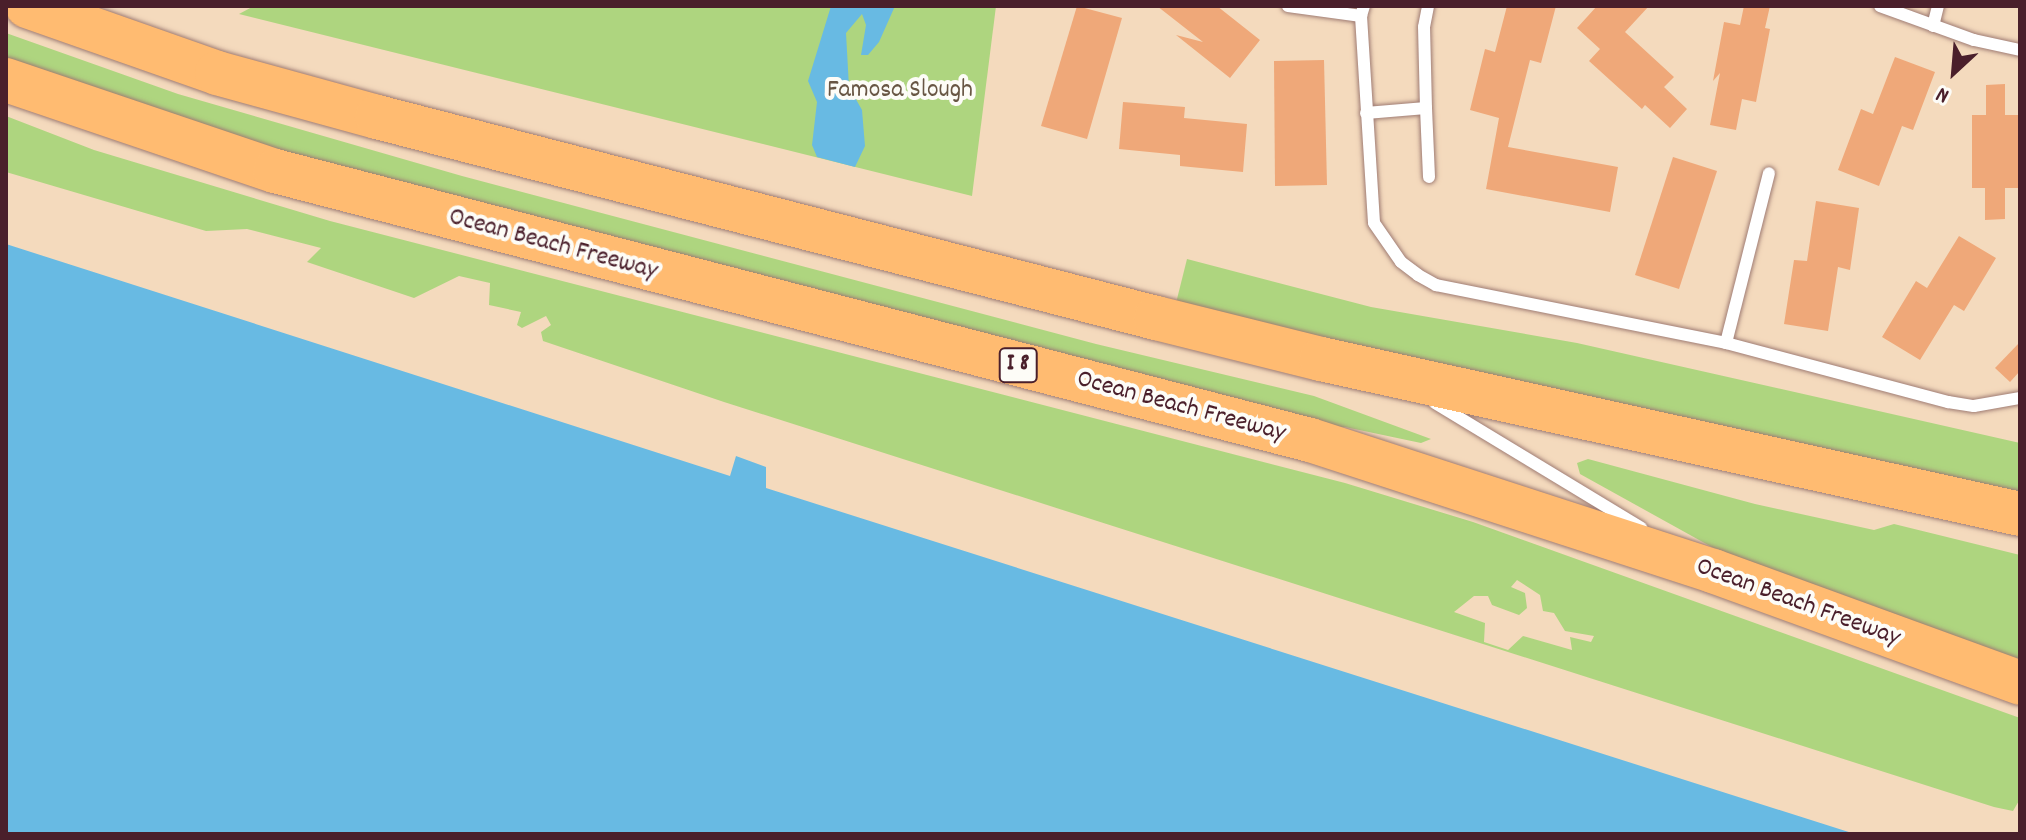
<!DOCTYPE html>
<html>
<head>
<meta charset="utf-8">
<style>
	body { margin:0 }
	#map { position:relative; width:2026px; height:840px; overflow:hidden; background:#f4dabd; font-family:Dekko,sans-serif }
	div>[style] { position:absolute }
	.green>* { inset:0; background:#aed57f }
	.water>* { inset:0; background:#68bae3 }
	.building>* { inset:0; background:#efa879 }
	.roads { filter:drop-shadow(0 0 2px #9f7c74) drop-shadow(0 0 2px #9f7c74) }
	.lane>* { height:12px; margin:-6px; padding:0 6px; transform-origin:6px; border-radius:6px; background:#fff }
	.highway>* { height:44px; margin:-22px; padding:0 22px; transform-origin:22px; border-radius:22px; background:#ffbb71 }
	span { translate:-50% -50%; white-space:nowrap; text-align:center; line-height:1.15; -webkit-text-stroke:8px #fdfcf7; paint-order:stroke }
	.shield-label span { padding:2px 6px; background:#fdfcf7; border:2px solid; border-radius:6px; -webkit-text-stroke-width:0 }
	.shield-label { font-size:24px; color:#4a1f2b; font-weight:700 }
	.park-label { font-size:26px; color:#685644 }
	.street-label { font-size:26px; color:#4a1f2b }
	.frame { position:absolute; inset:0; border:8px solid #4a1f2b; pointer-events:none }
	.north { position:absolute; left:1914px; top:32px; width:80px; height:80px; -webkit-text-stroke:6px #fdfcf7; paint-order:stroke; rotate:206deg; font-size:22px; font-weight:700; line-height:32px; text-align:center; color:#4a1f2b }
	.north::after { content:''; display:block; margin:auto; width:28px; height:36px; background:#4a1f2b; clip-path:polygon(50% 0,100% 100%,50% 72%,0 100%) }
</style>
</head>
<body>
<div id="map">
	<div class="green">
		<i style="clip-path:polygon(254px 6px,996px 6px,972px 196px,239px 14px)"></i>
		<i style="clip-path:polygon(6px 33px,178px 94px,462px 176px,1096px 344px,1314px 396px,1431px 439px,1421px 443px,1345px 427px,1318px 427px,368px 182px,6px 62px)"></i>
		<i style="clip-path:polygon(evenodd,6px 116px,94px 150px,330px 221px,1345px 483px,1473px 522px,2020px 718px,2020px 799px,2013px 811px,1994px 807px,724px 402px,543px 341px,541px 332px,551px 325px,546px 316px,522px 328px,517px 325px,521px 312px,489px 305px,490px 283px,459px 276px,414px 298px,307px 262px,321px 248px,247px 229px,206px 231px,6px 172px,6px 116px,1517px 580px,1540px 595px,1543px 611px,1554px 613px,1565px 631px,1594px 636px,1591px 642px,1570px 637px,1572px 650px,1523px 636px,1508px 650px,1484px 642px,1485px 623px,1454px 612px,1474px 596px,1488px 596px,1492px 605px,1519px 615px,1527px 608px,1525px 593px,1511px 587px,1517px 580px)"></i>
		<i style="clip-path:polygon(1187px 259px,1371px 307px,1577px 343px,2020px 443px,2020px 498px,1176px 303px)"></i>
		<i style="clip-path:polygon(1588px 459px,1755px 504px,1874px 530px,1894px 524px,2020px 555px,2020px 668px,1746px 566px,1580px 474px,1577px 463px)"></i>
	</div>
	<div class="water">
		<i style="clip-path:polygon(831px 6px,895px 6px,879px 42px,868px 55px,861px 55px,866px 25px,862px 14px,846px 33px,849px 87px,862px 110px,865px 146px,855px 167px,817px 157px,812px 145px,817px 102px,808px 81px)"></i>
		<i style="clip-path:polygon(6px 244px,730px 476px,736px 456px,766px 467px,766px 488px,1855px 834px,6px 834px)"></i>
	</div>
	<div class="building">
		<i style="clip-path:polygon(1077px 6px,1122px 18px,1087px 139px,1041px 126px)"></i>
		<i style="clip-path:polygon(1157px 6px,1217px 6px,1260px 40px,1230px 78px,1176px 35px,1203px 42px)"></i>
		<i style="clip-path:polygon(1507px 6px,1556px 6px,1541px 63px,1530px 60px,1508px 147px,1618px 167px,1610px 212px,1486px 189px,1499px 118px,1470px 110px,1485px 49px,1495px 52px)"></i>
		<i style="clip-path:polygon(1597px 6px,1649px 6px,1625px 32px,1674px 77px,1664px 87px,1687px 109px,1670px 128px,1645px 105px,1642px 109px,1589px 61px,1600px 49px,1577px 28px)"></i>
		<i style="clip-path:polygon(1744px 6px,1770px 6px,1765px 28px,1770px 29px,1756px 102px,1742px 99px,1736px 130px,1710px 125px,1720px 73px,1713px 81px,1724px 22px,1740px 25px)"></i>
		<i style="clip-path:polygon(1895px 57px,1935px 72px,1913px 130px,1902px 126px,1879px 186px,1838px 170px,1861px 109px,1873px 114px)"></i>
		<i style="clip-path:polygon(1324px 60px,1327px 185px,1275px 186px,1274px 61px)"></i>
		<i style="clip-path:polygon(2005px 84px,2005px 115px,2019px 115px,2019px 188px,2005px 188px,2005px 219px,1985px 220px,1985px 188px,1972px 188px,1972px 115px,1986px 115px,1986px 85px)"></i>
		<i style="clip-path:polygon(1123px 102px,1185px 107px,1184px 118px,1247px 124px,1243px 172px,1180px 166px,1180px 155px,1119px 149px)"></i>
		<i style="clip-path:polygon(1673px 157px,1717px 171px,1679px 289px,1635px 275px)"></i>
		<i style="clip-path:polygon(1816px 201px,1859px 208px,1850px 270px,1838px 267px,1828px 331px,1784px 324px,1794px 260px,1807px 261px)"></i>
		<i style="clip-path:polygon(1959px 236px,1996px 258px,1964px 311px,1954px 305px,1920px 360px,1882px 337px,1916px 281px,1927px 288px)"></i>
		<i style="clip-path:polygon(2020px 342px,2020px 371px,2010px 382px,1995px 368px)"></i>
	</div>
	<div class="roads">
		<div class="lane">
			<i style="left:1288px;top:6px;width:74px;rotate:7.8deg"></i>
			<i style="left:1364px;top:6px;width:10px;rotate:107deg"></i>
			<i style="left:1361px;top:16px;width:207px;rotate:86.4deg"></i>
			<i style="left:1374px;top:223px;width:47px;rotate:55.3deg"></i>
			<i style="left:1401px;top:262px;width:21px;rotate:37deg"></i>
			<i style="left:1418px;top:275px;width:21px;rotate:29deg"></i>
			<i style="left:1436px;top:285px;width:296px;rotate:11.3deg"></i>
			<i style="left:1726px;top:343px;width:230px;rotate:14.9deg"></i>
			<i style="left:1948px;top:402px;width:26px;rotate:9deg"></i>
			<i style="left:1974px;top:406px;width:47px;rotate:-9.9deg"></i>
			<i style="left:1880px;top:6px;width:100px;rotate:19.9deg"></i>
			<i style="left:1974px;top:40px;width:47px;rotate:12.3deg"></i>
			<i style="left:1933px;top:26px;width:21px;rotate:-76deg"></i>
			<i style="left:1426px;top:108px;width:69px;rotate:87.5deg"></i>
			<i style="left:1366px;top:113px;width:60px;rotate:-4.8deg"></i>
			<i style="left:1426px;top:108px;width:81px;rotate:-91.4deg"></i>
			<i style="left:1424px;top:27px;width:21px;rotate:-79deg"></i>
			<i style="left:1726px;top:343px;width:175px;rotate:-75.8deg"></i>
			<i style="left:1435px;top:403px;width:241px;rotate:31.2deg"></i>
		</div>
		<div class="highway">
			<i style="left:27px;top:6px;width:201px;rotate:19.4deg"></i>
			<i style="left:217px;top:73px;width:166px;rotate:15.4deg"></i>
			<i style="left:377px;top:117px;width:805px;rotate:14.47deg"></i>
			<i style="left:1156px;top:318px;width:170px;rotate:14deg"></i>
			<i style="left:1321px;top:359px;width:716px;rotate:12.5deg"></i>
			<i style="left:6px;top:80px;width:284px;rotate:18.7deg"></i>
			<i style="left:275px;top:171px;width:1069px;rotate:14.57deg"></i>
			<i style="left:1310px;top:440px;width:424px;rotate:18deg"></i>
			<i style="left:1713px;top:571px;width:327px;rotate:20deg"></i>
		</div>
	</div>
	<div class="shield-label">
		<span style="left:1018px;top:365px">I 8</span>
	</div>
	<div class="park-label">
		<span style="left:900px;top:91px">Famosa Slough</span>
	</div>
	<div class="street-label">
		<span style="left:553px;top:245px;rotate:15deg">Ocean Beach Freeway</span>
		<span style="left:1181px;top:407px;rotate:15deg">Ocean Beach Freeway</span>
		<span style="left:1798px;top:603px;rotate:20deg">Ocean Beach Freeway</span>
	</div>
	<div class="frame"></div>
	<div class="north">N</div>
</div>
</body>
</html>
